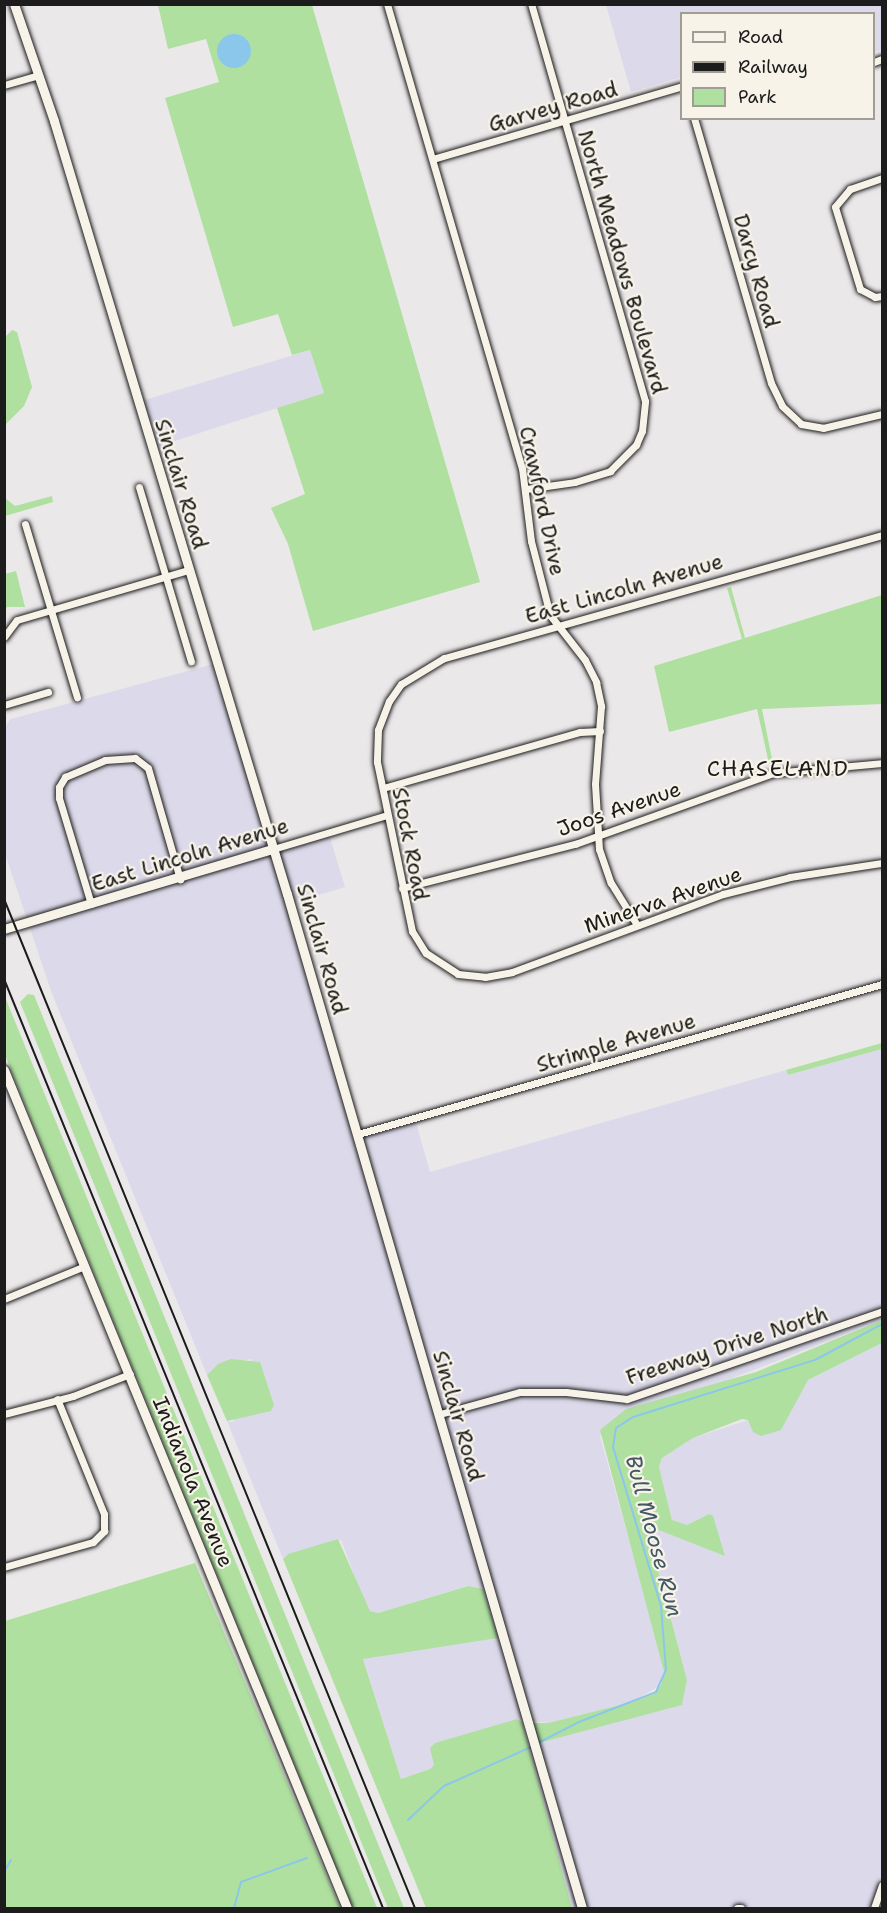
<!DOCTYPE html>
<html>
<head>
<meta charset="utf-8">
<style>
	body { margin:0 }
	#map { position:relative; width:887px; height:1913px; overflow:hidden; background:#ebe8e9; font-family:"Shantell Sans",sans-serif }
	div>[style] { position:absolute }
	.built>* { inset:0; background:#dcdaea }
	.green>* { inset:0; background:#afe0a0 }
	.water>* { inset:0; background:#8ac7ea }
	.round { border-radius:50% }
	.stream>* { height:2px; margin:-1px; padding:0 1px; transform-origin:1px; border-radius:1px; background:#8ac7ea }
	.roads { filter:drop-shadow(0 0 2px #1c1c1c) drop-shadow(0 0 2px #1c1c1c) }
	.street>* { height:7px; margin:-3.5px; padding:0 3.5px; transform-origin:3.5px; border-radius:3.5px; background:#f7f3e8 }
	.secondary>* { height:9px; margin:-4.5px; padding:0 4.5px; transform-origin:4.5px; border-radius:4.5px; background:#f7f3e8 }
	.rail>* { height:2px; margin:-1px; padding:0 1px; transform-origin:1px; border-radius:1px; background:#1c1c1c }
	span { translate:-50% -50%; white-space:nowrap; text-align:center; line-height:1.15; -webkit-text-stroke:4.5px #f7f3e8; paint-order:stroke }
	.street-label { font-size:21px; color:#1c1c1c }
	.neighbourhood-label { font-size:22px; color:#1c1c1c; letter-spacing:1.5px }
	.water-label { font-size:22px; color:#425864; font-style:italic }
	.frame { position:absolute; inset:0; border:6px solid #1c1c1c; pointer-events:none }
	.legend { position:absolute; left:680px; top:12px; width:195px; height:108px; box-sizing:border-box; background:#f7f3e8; border:2px solid #9f9d96; margin:0; padding:8px 10px; list-style:none; font-size:18px; color:#1c1c1c }
	.legend li { display:flex; align-items:center; gap:12px; height:30px }
	.legend b { width:30px; border:2px solid #9f9d96 }
</style>
</head>
<body>
<div id="map">
	<div class="built">
		<i style="clip-path:polygon(606px 5px,882px 5px,882px 49px,874px 52px,874px 14px,682px 14px,681px 77px,631px 92px)"></i>
		<i style="clip-path:polygon(310px 350px,324px 393px,153px 448px,138px 402px)"></i>
		<i style="clip-path:polygon(217px 663px,272px 847px,328px 831px,345px 887px,289px 904px,357px 1132px,414px 1116px,430px 1172px,786px 1070px,788px 1075px,882px 1049px,882px 1320px,702px 1390px,600px 1436px,661px 1655px,664px 1672px,661px 1685px,632px 1702px,548px 1723px,517px 1719px,430px 1769px,401px 1779px,363px 1658px,498px 1638px,483px 1589px,467px 1586px,378px 1613px,370px 1611px,364px 1601px,341px 1540px,288px 1554px,283px 1559px,227px 1421px,233px 1422px,252px 1359px,218px 1364px,207px 1375px,51px 991px,5px 854px,4px 727px,11px 719px)"></i>
		<i style="clip-path:polygon(882px 1343px,882px 1908px,572px 1908px,528px 1746px,682px 1704px,687px 1680px,648px 1532px,651px 1527px,725px 1555px,709px 1514px,687px 1525px,675px 1524px,672px 1520px,659px 1467px,662px 1458px,693px 1438px,748px 1420px,808px 1380px)"></i>
	</div>
	<div class="green">
		<i style="clip-path:polygon(158px 5px,312px 5px,480px 582px,313px 631px,288px 544px,271px 508px,305px 494px,277px 408px,324px 393px,310px 350px,292px 355px,278px 314px,233px 327px,165px 98px,219px 82px,206px 39px,168px 49px)"></i>
		<i style="clip-path:polygon(12px 330px,17px 332px,32px 387px,24px 406px,5px 425px,5px 337px)"></i>
		<i style="clip-path:polygon(52px 496px,53px 502px,5px 516px,5px 498px,15px 506px)"></i>
		<i style="clip-path:polygon(16px 571px,25px 607px,7px 607px,5px 611px,5px 574px)"></i>
		<i style="clip-path:polygon(731px 587px,745px 638px,882px 595px,882px 704px,762px 709px,773px 764px,769px 764px,757px 709px,669px 732px,654px 666px,742px 639px,727px 588px)"></i>
		<i style="clip-path:polygon(28px 994px,34px 995px,404px 1908px,388px 1908px,20px 1002px)"></i>
		<i style="clip-path:polygon(5px 997px,377px 1908px,353px 1908px,5px 1055px)"></i>
		<i style="clip-path:polygon(882px 1043px,882px 1049px,788px 1075px,786px 1070px)"></i>
		<i style="clip-path:polygon(882px 1320px,882px 1343px,808px 1380px,781px 1430px,761px 1436px,753px 1432px,748px 1420px,742px 1419px,693px 1438px,662px 1458px,659px 1467px,672px 1520px,687px 1525px,709px 1514px,713px 1516px,725px 1556px,651px 1527px,648px 1532px,687px 1680px,682px 1705px,539px 1743px,533px 1723px,548px 1723px,632px 1702px,653px 1694px,661px 1685px,664px 1672px,600px 1430px,626px 1409px,756px 1372px)"></i>
		<i style="clip-path:polygon(231px 1359px,260px 1362px,274px 1405px,271px 1411px,227px 1421px,207px 1375px,218px 1364px)"></i>
		<i style="clip-path:polygon(338px 1539px,370px 1611px,378px 1613px,468px 1586px,483px 1589px,498px 1638px,363px 1659px,401px 1779px,430px 1769px,434px 1765px,430px 1748px,435px 1743px,517px 1719px,522px 1722px,572px 1908px,426px 1908px,283px 1559px,288px 1554px)"></i>
		<i style="clip-path:polygon(195px 1563px,340px 1908px,5px 1908px,5px 1621px)"></i>
	</div>
	<div class="water">
		<i class="round" style="left:217px;top:34px;width:34px;height:34px"></i>
	</div>
	<div class="stream">
		<i style="left:536px;top:1744px;width:48px;rotate:-27.1deg"></i>
		<i style="left:579px;top:1722px;width:83px;rotate:-21.3deg"></i>
		<i style="left:656px;top:1692px;width:24px;rotate:-66deg"></i>
		<i style="left:666px;top:1670px;width:64px;rotate:-94.5deg"></i>
		<i style="left:661px;top:1606px;width:166px;rotate:-106.8deg"></i>
		<i style="left:613px;top:1447px;width:19px;rotate:-81deg"></i>
		<i style="left:616px;top:1428px;width:20px;rotate:-33deg"></i>
		<i style="left:633px;top:1417px;width:191px;rotate:-17.4deg"></i>
		<i style="left:815px;top:1360px;width:76px;rotate:-28.2deg"></i>
		<i style="left:408px;top:1820px;width:50px;rotate:-43.4deg"></i>
		<i style="left:444px;top:1786px;width:95px;rotate:-24.1deg"></i>
		<i style="left:4px;top:1872px;width:14px;rotate:-60deg"></i>
		<i style="left:234px;top:1908px;width:27px;rotate:-75deg"></i>
		<i style="left:241px;top:1882px;width:70px;rotate:-20deg"></i>
	</div>
	<div class="roads">
		<div class="street">
			<i style="left:387px;top:4px;width:483px;rotate:73.8deg"></i>
			<i style="left:522px;top:468px;width:74px;rotate:83deg"></i>
			<i style="left:531px;top:541px;width:76px;rotate:75.6deg"></i>
			<i style="left:550px;top:615px;width:57px;rotate:52.1deg"></i>
			<i style="left:585px;top:660px;width:25px;rotate:63deg"></i>
			<i style="left:596px;top:682px;width:25px;rotate:78deg"></i>
			<i style="left:601px;top:706px;width:78px;rotate:94.4deg"></i>
			<i style="left:595px;top:784px;width:65px;rotate:86.5deg"></i>
			<i style="left:599px;top:849px;width:36px;rotate:71deg"></i>
			<i style="left:611px;top:883px;width:49px;rotate:58.2deg"></i>
			<i style="left:874px;top:62px;width:9px;rotate:-21deg"></i>
			<i style="left:4px;top:85px;width:35px;rotate:-16deg"></i>
			<i style="left:694px;top:118px;width:276px;rotate:73.8deg"></i>
			<i style="left:771px;top:383px;width:25px;rotate:64deg"></i>
			<i style="left:782px;top:406px;width:26px;rotate:43deg"></i>
			<i style="left:801px;top:424px;width:22px;rotate:10deg"></i>
			<i style="left:823px;top:428px;width:61px;rotate:-13.3deg"></i>
			<i style="left:433px;top:159px;width:259px;rotate:-16.3deg"></i>
			<i style="left:882px;top:178px;width:34px;rotate:161deg"></i>
			<i style="left:850px;top:189px;width:23px;rotate:130deg"></i>
			<i style="left:835px;top:207px;width:86px;rotate:73deg"></i>
			<i style="left:860px;top:289px;width:17px;rotate:28deg"></i>
			<i style="left:875px;top:297px;width:7px;rotate:-8deg"></i>
			<i style="left:139px;top:487px;width:182px;rotate:73.4deg"></i>
			<i style="left:526px;top:489px;width:49px;rotate:-8.1deg"></i>
			<i style="left:575px;top:482px;width:37px;rotate:-17deg"></i>
			<i style="left:610px;top:471px;width:37px;rotate:-45deg"></i>
			<i style="left:636px;top:445px;width:15px;rotate:-67deg"></i>
			<i style="left:642px;top:431px;width:30px;rotate:-84deg"></i>
			<i style="left:645px;top:401px;width:413px;rotate:-106deg"></i>
			<i style="left:25px;top:524px;width:181px;rotate:73.3deg"></i>
			<i style="left:882px;top:535px;width:455px;rotate:164.3deg"></i>
			<i style="left:444px;top:658px;width:50px;rotate:148.8deg"></i>
			<i style="left:401px;top:684px;width:21px;rotate:125deg"></i>
			<i style="left:389px;top:701px;width:31px;rotate:111deg"></i>
			<i style="left:378px;top:730px;width:32px;rotate:92deg"></i>
			<i style="left:377px;top:762px;width:173px;rotate:78.3deg"></i>
			<i style="left:412px;top:931px;width:26px;rotate:58deg"></i>
			<i style="left:426px;top:953px;width:38px;rotate:33deg"></i>
			<i style="left:458px;top:974px;width:27px;rotate:6deg"></i>
			<i style="left:485px;top:977px;width:27px;rotate:-10deg"></i>
			<i style="left:512px;top:972px;width:225px;rotate:-20.3deg"></i>
			<i style="left:723px;top:894px;width:69px;rotate:-14.2deg"></i>
			<i style="left:790px;top:877px;width:93px;rotate:-8.7deg"></i>
			<i style="left:4px;top:637px;width:21px;rotate:-53deg"></i>
			<i style="left:17px;top:620px;width:178px;rotate:-16.3deg"></i>
			<i style="left:4px;top:705px;width:46px;rotate:-16.5deg"></i>
			<i style="left:383px;top:788px;width:205px;rotate:-15.9deg"></i>
			<i style="left:580px;top:732px;width:20px;rotate:-3deg"></i>
			<i style="left:273px;top:849px;width:119px;rotate:-16.6deg"></i>
			<i style="left:402px;top:888px;width:179px;rotate:-14.3deg"></i>
			<i style="left:575px;top:844px;width:210px;rotate:-19.7deg"></i>
			<i style="left:773px;top:773px;width:109px;rotate:-5.2deg"></i>
			<i style="left:91px;top:904px;width:111px;rotate:-106.8deg"></i>
			<i style="left:59px;top:798px;width:11px;rotate:-90deg"></i>
			<i style="left:59px;top:787px;width:12px;rotate:-59deg"></i>
			<i style="left:65px;top:777px;width:43px;rotate:-23deg"></i>
			<i style="left:105px;top:760px;width:30px;rotate:-4deg"></i>
			<i style="left:135px;top:758px;width:16px;rotate:38deg"></i>
			<i style="left:148px;top:768px;width:116px;rotate:73.9deg"></i>
			<i style="left:358px;top:1134px;width:545px;rotate:-15.97deg"></i>
			<i style="left:4px;top:1299px;width:87px;rotate:-22.2deg"></i>
			<i style="left:4px;top:1414px;width:71px;rotate:-14.6deg"></i>
			<i style="left:73px;top:1396px;width:61px;rotate:-21.1deg"></i>
			<i style="left:440px;top:1414px;width:83px;rotate:-15.4deg"></i>
			<i style="left:520px;top:1392px;width:46px"></i>
			<i style="left:566px;top:1392px;width:61px;rotate:6.5deg"></i>
			<i style="left:627px;top:1399px;width:270px;rotate:-19deg"></i>
			<i style="left:4px;top:1567px;width:92px;rotate:-15.7deg"></i>
			<i style="left:93px;top:1542px;width:16px;rotate:-45deg"></i>
			<i style="left:104px;top:1531px;width:17px;rotate:-90deg"></i>
			<i style="left:104px;top:1514px;width:124px;rotate:-112.2deg"></i>
			<i style="left:737px;top:1908px;width:4px"></i>
			<i style="left:874px;top:1908px;width:24px;rotate:-71deg"></i>
		</div>
		<div class="secondary">
			<i style="left:14px;top:4px;width:124px;rotate:71.1deg"></i>
			<i style="left:54px;top:121px;width:807px;rotate:73.23deg"></i>
			<i style="left:287px;top:894px;width:1056px;rotate:73.78deg"></i>
			<i style="left:4px;top:929px;width:281px;rotate:-16.6deg"></i>
			<i style="left:4px;top:1070px;width:905px;rotate:67.74deg"></i>
		</div>
	</div>
	<div class="rail">
		<i style="left:4px;top:899px;width:1089px;rotate:67.84deg"></i>
		<i style="left:4px;top:979px;width:1003px;rotate:67.81deg"></i>
	</div>
	<div class="street-label">
		<span style="left:553px;top:107px;rotate:-16deg">Garvey Road</span>
		<span style="left:622px;top:262px;rotate:74deg">North Meadows Boulevard</span>
		<span style="left:756px;top:271px;rotate:74deg">Darcy Road</span>
		<span style="left:181px;top:484px;rotate:73deg">Sinclair Road</span>
		<span style="left:542px;top:501px;rotate:78deg">Crawford Drive</span>
		<span style="left:624px;top:589px;rotate:-16deg">East Lincoln Avenue</span>
		<span style="left:619px;top:809px;rotate:-19deg">Joos Avenue</span>
		<span style="left:410px;top:844px;rotate:79deg">Stock Road</span>
		<span style="left:190px;top:855px;rotate:-17deg">East Lincoln Avenue</span>
		<span style="left:663px;top:900px;rotate:-19deg">Minerva Avenue</span>
		<span style="left:322px;top:949px;rotate:74deg">Sinclair Road</span>
		<span style="left:616px;top:1043px;rotate:-16deg">Strimple Avenue</span>
		<span style="left:727px;top:1346px;rotate:-18deg">Freeway Drive North</span>
		<span style="left:458px;top:1416px;rotate:74deg">Sinclair Road</span>
		<span style="left:193px;top:1482px;rotate:68deg">Indianola Avenue</span>
	</div>
	<div class="neighbourhood-label">
		<span style="left:778px;top:769px">CHASELAND</span>
	</div>
	<div class="water-label">
		<span style="left:654px;top:1536px;rotate:75deg">Bull Moose Run</span>
	</div>
	<div class="frame"></div>
	<ul class="legend">
	<li><b style="height:8px;background:#f7f3e8"></b>Road</li>
	<li><b style="height:8px;background:#1c1c1c"></b>Railway</li>
	<li><b style="height:16px;background:#afe0a0"></b>Park</li>
	</ul>
</div>
</body>
</html>
